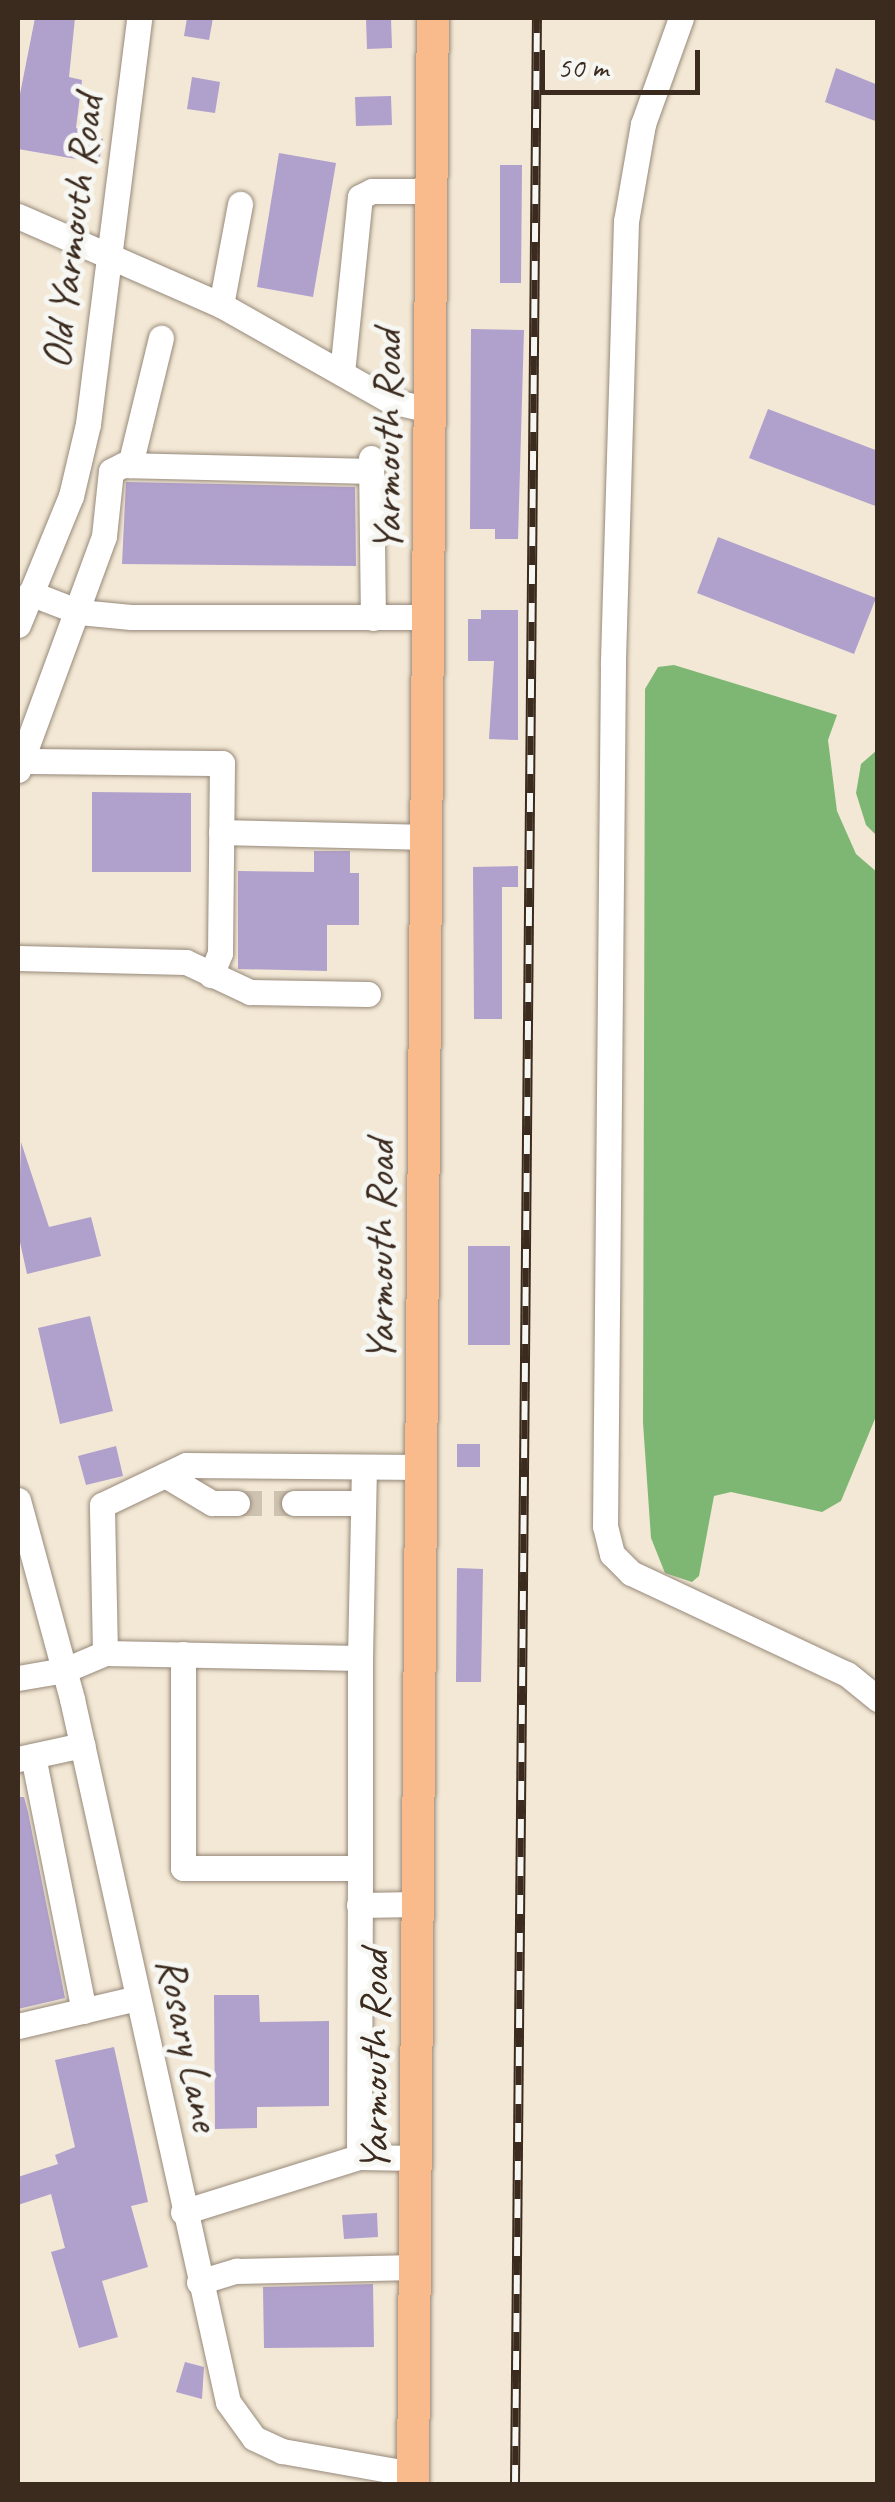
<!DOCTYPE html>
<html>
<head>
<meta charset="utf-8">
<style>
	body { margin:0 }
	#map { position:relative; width:895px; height:2502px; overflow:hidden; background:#f3e8d5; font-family:Caveat,sans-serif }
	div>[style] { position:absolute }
	.forest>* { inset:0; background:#7eb774 }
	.building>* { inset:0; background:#b0a0cc }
	.minor-tunnel>* { height:25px; margin-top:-12.5px; transform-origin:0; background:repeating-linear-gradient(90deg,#cec2b0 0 25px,transparent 0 37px) }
	.roads { filter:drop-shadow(0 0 2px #97897a) drop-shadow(0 0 2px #97897a) }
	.minor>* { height:25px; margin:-12.5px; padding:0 12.5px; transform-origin:12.5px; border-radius:12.5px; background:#fff }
	.major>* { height:32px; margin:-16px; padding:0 16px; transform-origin:16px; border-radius:16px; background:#fabb8c }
	.rail>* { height:10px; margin-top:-5px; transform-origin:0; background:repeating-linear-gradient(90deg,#f6f6f2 0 19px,#3b2a1e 0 38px); box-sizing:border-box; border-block:2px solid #3b2a1e }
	span { translate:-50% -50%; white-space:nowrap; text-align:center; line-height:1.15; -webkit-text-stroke:10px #f6f6f2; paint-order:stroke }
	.street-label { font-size:42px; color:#3b2a1e }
	.frame { position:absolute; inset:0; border:20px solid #3b2a1e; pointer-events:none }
	.scale { position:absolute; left:540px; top:50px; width:160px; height:45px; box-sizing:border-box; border:5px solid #3b2a1e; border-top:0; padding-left:12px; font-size:30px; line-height:35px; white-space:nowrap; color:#3b2a1e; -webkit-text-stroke:8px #f6f6f2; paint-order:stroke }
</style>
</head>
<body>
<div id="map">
	<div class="forest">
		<i style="clip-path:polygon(674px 665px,837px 715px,828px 740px,837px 811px,856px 854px,878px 873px,877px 1414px,841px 1501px,822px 1512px,731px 1492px,714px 1496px,699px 1576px,692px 1582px,665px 1573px,651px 1538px,643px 1423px,645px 689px,658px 667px)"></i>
		<i style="clip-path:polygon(877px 750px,877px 836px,866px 825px,856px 793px,861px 764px)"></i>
	</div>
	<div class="building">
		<i style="clip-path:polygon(35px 18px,75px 18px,69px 77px,82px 80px,76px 128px,103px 139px,99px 163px,18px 149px,18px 104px)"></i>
		<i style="clip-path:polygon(187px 18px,213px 18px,209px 40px,184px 36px)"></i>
		<i style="clip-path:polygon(366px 18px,391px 18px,392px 48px,367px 49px)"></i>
		<i style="clip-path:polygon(836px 68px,878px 85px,878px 122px,825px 102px)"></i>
		<i style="clip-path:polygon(192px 77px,220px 82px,215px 113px,187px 109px)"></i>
		<i style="clip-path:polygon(391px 96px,392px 125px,356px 126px,355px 97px)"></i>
		<i style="clip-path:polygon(279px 153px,336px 163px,313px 297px,257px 287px)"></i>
		<i style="clip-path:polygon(500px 165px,522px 165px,521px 283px,500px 283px)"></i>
		<i style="clip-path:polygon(471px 329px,524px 330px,518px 539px,495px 539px,495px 529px,470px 529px)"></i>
		<i style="clip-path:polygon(768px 409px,878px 451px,878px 507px,749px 458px)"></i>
		<i style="clip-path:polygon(126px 482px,355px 487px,356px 566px,122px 564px)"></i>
		<i style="clip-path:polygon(718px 537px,876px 598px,854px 654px,697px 593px)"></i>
		<i style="clip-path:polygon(481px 610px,518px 610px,518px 740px,489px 739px,494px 661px,468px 661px,468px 619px,481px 619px)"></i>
		<i style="clip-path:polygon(92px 792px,191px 793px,191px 872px,92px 872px)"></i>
		<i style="clip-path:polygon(314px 851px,350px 851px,350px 873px,359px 873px,359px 925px,327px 925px,327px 971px,238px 969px,238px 871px,314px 872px)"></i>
		<i style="clip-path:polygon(518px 866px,518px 887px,502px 887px,502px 1019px,474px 1019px,473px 867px)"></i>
		<i style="clip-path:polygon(21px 1142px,49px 1227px,91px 1217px,101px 1256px,27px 1274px,18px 1233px)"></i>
		<i style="clip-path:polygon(468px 1246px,510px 1246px,510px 1345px,468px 1345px)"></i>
		<i style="clip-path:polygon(90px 1316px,113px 1411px,60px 1424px,38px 1328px)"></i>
		<i style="clip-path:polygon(457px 1444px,480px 1444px,480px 1467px,457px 1467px)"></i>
		<i style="clip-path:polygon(116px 1446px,123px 1476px,86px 1485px,78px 1456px)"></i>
		<i style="clip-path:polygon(457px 1568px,483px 1569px,481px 1682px,456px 1682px)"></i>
		<i style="clip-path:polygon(18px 1797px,24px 1797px,28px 1812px,65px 1998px,18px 2009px)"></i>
		<i style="clip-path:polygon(214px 1995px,259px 1995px,260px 2022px,329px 2021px,329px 2106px,257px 2107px,257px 2128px,215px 2129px)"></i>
		<i style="clip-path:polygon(114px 2047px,148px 2202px,131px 2206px,148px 2267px,102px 2281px,118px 2337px,79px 2348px,51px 2252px,65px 2248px,51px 2194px,18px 2205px,18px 2177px,58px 2164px,55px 2155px,75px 2147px,55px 2060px)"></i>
		<i style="clip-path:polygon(377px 2213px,378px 2237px,344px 2239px,342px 2215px)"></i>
		<i style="clip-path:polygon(373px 2284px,374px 2347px,264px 2348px,263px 2287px)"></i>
		<i style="clip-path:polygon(185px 2362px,204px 2367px,202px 2399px,176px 2392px)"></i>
	</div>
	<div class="minor-tunnel">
		<i style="left:237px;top:1503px;width:57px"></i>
	</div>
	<div class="roads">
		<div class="minor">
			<i style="left:681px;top:18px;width:113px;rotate:109.7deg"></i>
			<i style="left:643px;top:124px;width:98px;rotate:99.9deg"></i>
			<i style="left:626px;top:221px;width:442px;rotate:91.7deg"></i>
			<i style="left:613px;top:663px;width:863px;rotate:90.53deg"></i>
			<i style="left:605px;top:1526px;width:29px;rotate:76deg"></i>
			<i style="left:612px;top:1554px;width:27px;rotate:45deg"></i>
			<i style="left:631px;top:1573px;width:238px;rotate:25.1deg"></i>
			<i style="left:847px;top:1674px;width:40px;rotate:39deg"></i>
			<i style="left:18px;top:216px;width:222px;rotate:23.7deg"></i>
			<i style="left:221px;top:305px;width:195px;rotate:29.5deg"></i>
			<i style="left:391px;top:401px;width:40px;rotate:13deg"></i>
			<i style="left:221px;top:305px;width:103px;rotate:-79.3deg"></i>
			<i style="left:342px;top:373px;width:177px;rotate:-84.2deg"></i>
			<i style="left:360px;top:197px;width:13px;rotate:-27deg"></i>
			<i style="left:372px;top:191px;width:59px"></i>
			<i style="left:371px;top:458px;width:160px;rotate:89.3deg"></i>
			<i style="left:130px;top:465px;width:131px;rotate:-76.3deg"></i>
			<i style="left:30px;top:593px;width:53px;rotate:21.2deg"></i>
			<i style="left:79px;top:612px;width:52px;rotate:5.5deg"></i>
			<i style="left:131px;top:617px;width:298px"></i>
			<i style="left:18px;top:625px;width:139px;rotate:-67.7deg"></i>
			<i style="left:71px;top:496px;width:74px;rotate:-76.7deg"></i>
			<i style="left:88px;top:424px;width:409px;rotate:-82.8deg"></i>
			<i style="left:21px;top:761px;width:201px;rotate:0.6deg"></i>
			<i style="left:222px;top:763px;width:190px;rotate:90.6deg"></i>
			<i style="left:220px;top:953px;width:24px;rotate:112deg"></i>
			<i style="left:18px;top:770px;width:249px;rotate:-69.8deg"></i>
			<i style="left:104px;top:536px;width:65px;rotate:-83.9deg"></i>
			<i style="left:111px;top:471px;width:13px;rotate:-27deg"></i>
			<i style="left:123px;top:465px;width:248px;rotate:1.4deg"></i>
			<i style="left:221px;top:832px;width:206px;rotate:1.4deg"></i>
			<i style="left:18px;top:958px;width:168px;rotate:1.4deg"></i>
			<i style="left:186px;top:962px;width:71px;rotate:25.1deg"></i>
			<i style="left:250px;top:992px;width:118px;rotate:1deg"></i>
			<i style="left:364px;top:1467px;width:191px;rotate:91.2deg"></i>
			<i style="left:360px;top:1658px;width:255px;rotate:-178.9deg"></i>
			<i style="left:105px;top:1653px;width:148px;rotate:-91.2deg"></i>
			<i style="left:102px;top:1505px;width:93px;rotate:-25.5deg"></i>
			<i style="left:186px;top:1465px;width:236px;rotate:0.5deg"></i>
			<i style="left:165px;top:1475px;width:55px;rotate:30.8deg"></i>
			<i style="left:212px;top:1503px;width:25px"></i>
			<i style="left:18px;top:1500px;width:206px;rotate:74.8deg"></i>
			<i style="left:72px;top:1699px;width:720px;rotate:77.49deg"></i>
			<i style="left:228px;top:2402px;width:44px;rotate:54.2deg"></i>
			<i style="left:254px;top:2438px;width:31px;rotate:25deg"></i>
			<i style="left:282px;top:2451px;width:133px;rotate:10deg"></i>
			<i style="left:294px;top:1503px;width:69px"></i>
			<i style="left:183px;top:1654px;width:214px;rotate:90deg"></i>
			<i style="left:183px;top:1868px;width:177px"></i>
			<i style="left:360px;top:1868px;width:210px;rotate:-90deg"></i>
			<i style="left:18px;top:1678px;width:48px;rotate:-9.7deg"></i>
			<i style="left:65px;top:1670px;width:43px;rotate:-23deg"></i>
			<i style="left:33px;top:1756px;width:260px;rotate:78.7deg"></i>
			<i style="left:18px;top:1759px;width:66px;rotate:-12.3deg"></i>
			<i style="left:359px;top:1905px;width:59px;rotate:-1deg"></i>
			<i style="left:18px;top:2026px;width:122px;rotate:-13.2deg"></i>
			<i style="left:359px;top:2157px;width:289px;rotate:-89.8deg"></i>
			<i style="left:183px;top:2212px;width:184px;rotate:-17.4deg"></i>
			<i style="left:359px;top:2157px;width:57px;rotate:1deg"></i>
			<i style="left:199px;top:2282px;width:39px;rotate:-17deg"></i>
			<i style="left:236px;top:2271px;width:180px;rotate:-1.3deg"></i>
		</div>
		<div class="major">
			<i style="left:413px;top:2484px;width:2466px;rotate:-89.54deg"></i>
		</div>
	</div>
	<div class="rail">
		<i style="left:515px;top:2484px;width:2466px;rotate:-89.49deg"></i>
	</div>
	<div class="street-label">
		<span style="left:73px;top:232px;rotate:-83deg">Old Yarmouth Road</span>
		<span style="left:388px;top:441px;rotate:-90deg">Yarmouth Road</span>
		<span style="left:381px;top:1251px;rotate:-90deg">Yarmouth Road</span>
		<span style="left:188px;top:2044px;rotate:78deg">Rosary Lane</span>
		<span style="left:375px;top:2061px;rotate:-90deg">Yarmouth Road</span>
	</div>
	<div class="frame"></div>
	<div class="scale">50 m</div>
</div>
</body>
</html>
